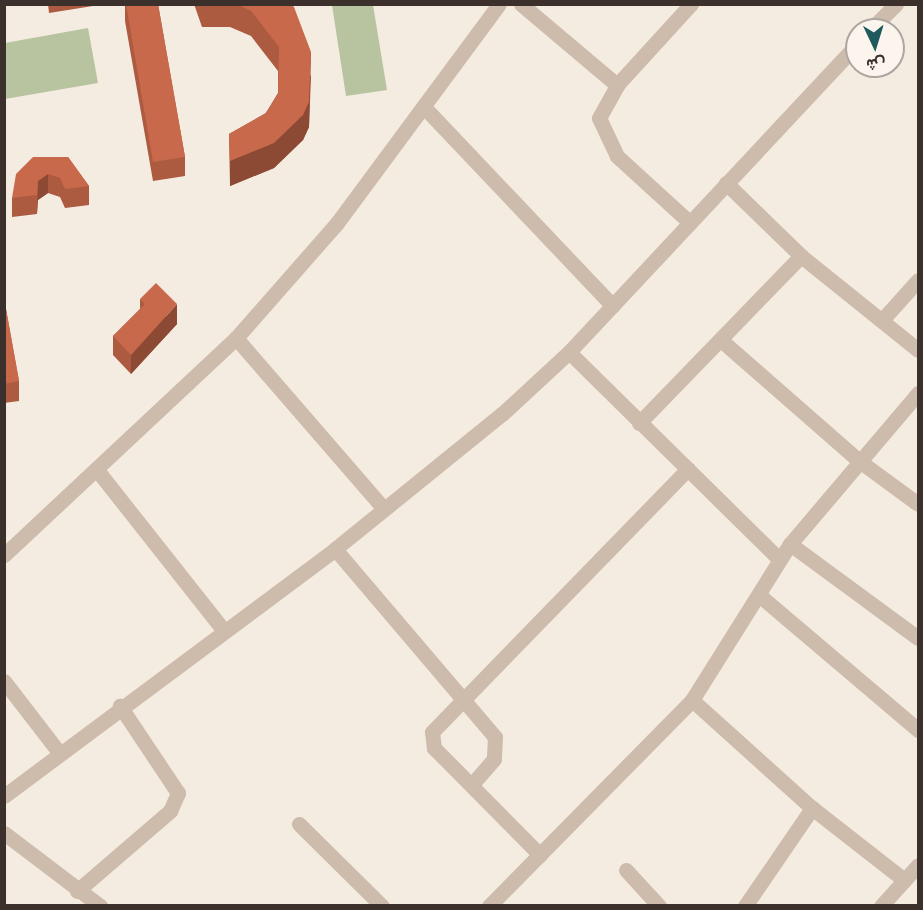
<!DOCTYPE html>
<html>
<head>
<meta charset="utf-8">
<style>
	body { margin:0 }
	#map { position:relative; width:923px; height:910px; overflow:hidden; background:#f4ebe1; font-family:"Roboto Condensed",Vazirmatn,sans-serif }
	div>[style] { position:absolute }
	.green>* { inset:0; background:#b8c4a0 }
	.minor>* { height:15px; margin:-7.5px; padding:0 7.5px; transform-origin:7.5px; border-radius:7.5px; background:#cdbbac }
	.wall>* { inset:0; background:#ac5a40 }
	.shaded-wall>* { inset:0; background:#8c4a34 }
	.building>* { inset:0; background:#c8694b }
	span { translate:-50% -50%; white-space:nowrap; text-align:center; line-height:1.15; -webkit-text-stroke:6px #fbf5ee; paint-order:stroke }
	.frame { position:absolute; inset:0; border:6px solid #3b302b; pointer-events:none }
	.north { position:absolute; left:845px; top:18px; width:60px; height:60px; box-sizing:border-box; background:#fbf5ee; border:2px solid #aea6a0; border-radius:50%; rotate:176deg; font-size:16px; font-weight:700; line-height:24px; text-align:center; color:#3b302b }
	.north::after { content:''; display:block; margin:auto; width:21px; height:27px; background:#1f5a5e; clip-path:polygon(50% 0,100% 100%,50% 72%,0 100%) }
</style>
</head>
<body>
<div id="map">
	<div class="green">
		<i style="clip-path:polygon(332px 5px,373px 5px,387px 90px,346px 96px)"></i>
		<i style="clip-path:polygon(88px 28px,98px 83px,5px 99px,5px 43px)"></i>
	</div>
	<div class="minor">
		<i style="left:521px;top:4px;width:126px;rotate:40.2deg"></i>
		<i style="left:870px;top:30px;width:37px;rotate:-45deg"></i>
		<i style="left:424px;top:107px;width:274px;rotate:46.5deg"></i>
		<i style="left:726px;top:183px;width:105px;rotate:44.2deg"></i>
		<i style="left:801px;top:256px;width:150px;rotate:38.8deg"></i>
		<i style="left:687px;top:220px;width:95px;rotate:-137.6deg"></i>
		<i style="left:617px;top:156px;width:42px;rotate:-115.3deg"></i>
		<i style="left:599px;top:118px;width:38px;rotate:-61deg"></i>
		<i style="left:617px;top:85px;width:110px;rotate:-47.6deg"></i>
		<i style="left:883px;top:319px;width:52px;rotate:-48.1deg"></i>
		<i style="left:236px;top:338px;width:226px;rotate:49.1deg"></i>
		<i style="left:722px;top:341px;width:181px;rotate:41.2deg"></i>
		<i style="left:858px;top:460px;width:74px;rotate:36.3deg"></i>
		<i style="left:569px;top:352px;width:295px;rotate:44.6deg"></i>
		<i style="left:639px;top:423px;width:233px;rotate:-45.9deg"></i>
		<i style="left:97px;top:470px;width:201px;rotate:51.7deg"></i>
		<i style="left:790px;top:544px;width:159px;rotate:36.3deg"></i>
		<i style="left:335px;top:549px;width:247px;rotate:49.6deg"></i>
		<i style="left:495px;top:737px;width:22px;rotate:93deg"></i>
		<i style="left:494px;top:759px;width:33px;rotate:131deg"></i>
		<i style="left:4px;top:555px;width:318px;rotate:-43.1deg"></i>
		<i style="left:236px;top:338px;width:153px;rotate:-48.7deg"></i>
		<i style="left:337px;top:223px;width:272px;rotate:-53.5deg"></i>
		<i style="left:759px;top:595px;width:209px;rotate:40.3deg"></i>
		<i style="left:4px;top:681px;width:88px;rotate:52.4deg"></i>
		<i style="left:692px;top:700px;width:161px;rotate:42deg"></i>
		<i style="left:812px;top:808px;width:117px;rotate:38deg"></i>
		<i style="left:4px;top:796px;width:413px;rotate:-36.7deg"></i>
		<i style="left:335px;top:549px;width:215px;rotate:-39deg"></i>
		<i style="left:502px;top:414px;width:91px;rotate:-42.8deg"></i>
		<i style="left:569px;top:352px;width:422px;rotate:-46.9deg"></i>
		<i style="left:299px;top:824px;width:117px;rotate:44.7deg"></i>
		<i style="left:4px;top:833px;width:121px;rotate:37.2deg"></i>
		<i style="left:540px;top:855px;width:151px;rotate:-134.7deg"></i>
		<i style="left:434px;top:748px;width:16px;rotate:-97deg"></i>
		<i style="left:432px;top:732px;width:367px;rotate:-45.8deg"></i>
		<i style="left:626px;top:870px;width:49px;rotate:47.5deg"></i>
		<i style="left:77px;top:891px;width:123px;rotate:-40.7deg"></i>
		<i style="left:170px;top:811px;width:20px;rotate:-66deg"></i>
		<i style="left:178px;top:793px;width:105px;rotate:-123.7deg"></i>
		<i style="left:489px;top:906px;width:289px;rotate:-45.4deg"></i>
		<i style="left:692px;top:700px;width:184px;rotate:-57.9deg"></i>
		<i style="left:790px;top:544px;width:198px;rotate:-49.7deg"></i>
		<i style="left:745px;top:906px;width:119px;rotate:-55.6deg"></i>
		<i style="left:881px;top:906px;width:55px;rotate:-47.9deg"></i>
	</div>
	<div class="wall">
		<i style="clip-path:polygon(48px 4px,93px 4px,93px 6px,49px 13px)"></i>
		<i style="clip-path:polygon(125px 4px,158px 4px,185px 157px,185px 176px,153px 181px,125px 21px)"></i>
		<i style="clip-path:polygon(194px 4px,291px 4px,311px 77px,309px 127px,303px 140px,274px 168px,230px 186px,229px 134px,266px 113px,278px 93px,278px 71px,251px 36px,230px 27px,202px 27px)"></i>
		<i style="clip-path:polygon(68px 157px,89px 186px,89px 205px,65px 208px,60px 197px,48px 193px,38px 200px,37px 214px,12px 217px,12px 198px)"></i>
		<i style="clip-path:polygon(4px 298px,19px 381px,19px 401px,4px 403px)"></i>
		<i style="clip-path:polygon(140px 299px,177px 324px,131px 374px,113px 355px,113px 336px,140px 309px)"></i>
	</div>
	<div class="shaded-wall">
		<i style="clip-path:polygon(311px 52px,309px 127px,303px 140px,274px 168px,230px 186px,230px 161px)"></i>
		<i style="clip-path:polygon(48px 174px,48px 193px,38px 200px,37px 214px,38px 181px)"></i>
		<i style="clip-path:polygon(177px 304px,177px 324px,131px 374px,131px 355px)"></i>
	</div>
	<div class="building">
		<i style="clip-path:polygon(126px 4px,158px 4px,185px 157px,153px 162px)"></i>
		<i style="clip-path:polygon(236px 4px,291px 4px,294px 7px,311px 52px,309px 102px,303px 115px,274px 143px,230px 161px,229px 134px,266px 113px,278px 93px,279px 47px,251px 11px)"></i>
		<i style="clip-path:polygon(33px 157px,68px 157px,89px 186px,65px 189px,60px 178px,48px 174px,38px 181px,37px 195px,12px 198px,16px 174px)"></i>
		<i style="clip-path:polygon(156px 283px,177px 304px,131px 355px,113px 336px,145px 304px,140px 299px)"></i>
		<i style="clip-path:polygon(4px 298px,19px 381px,4px 384px)"></i>
	</div>
	<div class="frame"></div>
	<div class="north">ش</div>
</div>
</body>
</html>
